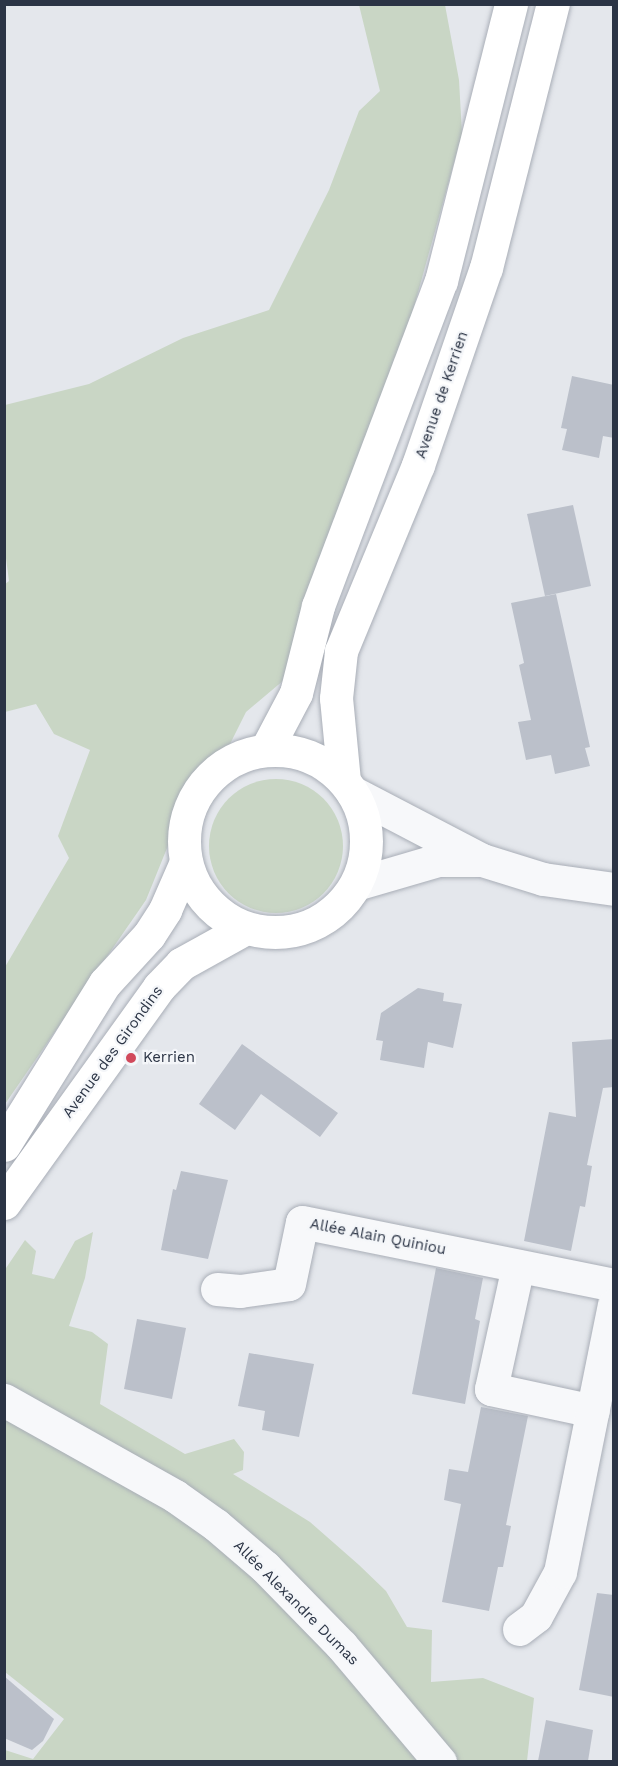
<!DOCTYPE html>
<html>
<head>
<meta charset="utf-8">
<style>
	body { margin:0 }
	#map { position:relative; width:618px; height:1766px; overflow:hidden; background:#e4e7ec; font-family:"Work Sans",sans-serif }
	div>[style] { position:absolute }
	.green>* { inset:0; background:#c9d6c5 }
	.round { border-radius:50% }
	.building>* { inset:0; background:#bbc0ca }
	.roads { filter:drop-shadow(0 0 2px #a9aeb7) drop-shadow(0 0 2px #a9aeb7) }
	.minor>* { height:33px; margin:-16.5px; padding:0 16.5px; transform-origin:16.5px; border-radius:16.5px; background:#f7f8fa }
	.major>* { height:33px; margin:-16.5px; padding:0 16.5px; transform-origin:16.5px; border-radius:16.5px; background:#fff }
	.major>.ring { margin:-16.5px; padding:0; box-sizing:content-box; background:none; border:33px solid #fff; border-radius:50% }
	.dots>* { width:16px; height:16px; translate:-50% -50%; box-sizing:border-box; border:3px solid #f4f6f9; border-radius:50% }
	span { translate:-50% -50%; white-space:nowrap; text-align:center; line-height:1.15; -webkit-text-stroke:4.5px #f4f6f9; paint-order:stroke }
	.street-label { font-size:15px; color:#2b3445 }
	.poi-label { font-size:15px; color:#2b3445 }
	.left { translate:0 -50%; text-align:left }
	.frame { position:absolute; inset:0; border:6px solid #2b3445; pointer-events:none }
</style>
</head>
<body>
<div id="map">
	<div class="green">
		<i style="clip-path:polygon(359px 5px,445px 5px,459px 80px,462px 134px,395px 375px,284px 680px,246px 712px,227px 750px,195px 779px,146px 900px,5px 1104px,5px 967px,69px 858px,58px 836px,90px 750px,54px 734px,36px 704px,5px 712px,4px 585px,9px 581px,4px 543px,5px 405px,89px 384px,183px 338px,269px 310px,329px 190px,359px 111px,380px 91px)"></i>
		<i class="round" style="left:209px;top:779px;width:134px;height:134px"></i>
		<i style="clip-path:polygon(93px 1232px,85px 1278px,69px 1326px,92px 1332px,108px 1344px,100px 1404px,185px 1454px,234px 1439px,244px 1452px,243px 1470px,233px 1474px,310px 1522px,359px 1565px,386px 1591px,407px 1627px,432px 1630px,431px 1682px,483px 1678px,534px 1698px,527px 1761px,5px 1761px,5px 1750px,33px 1759px,64px 1719px,5px 1672px,4px 1271px,25px 1240px,36px 1251px,32px 1274px,54px 1279px,75px 1241px)"></i>
	</div>
	<div class="building">
		<i style="clip-path:polygon(572px 376px,614px 385px,614px 438px,603px 436px,599px 458px,562px 450px,567px 429px,561px 428px)"></i>
		<i style="clip-path:polygon(573px 505px,591px 586px,545px 596px,527px 514px)"></i>
		<i style="clip-path:polygon(556px 594px,590px 747px,585px 748px,590px 766px,555px 774px,551px 755px,526px 760px,518px 722px,531px 720px,519px 665px,524px 663px,511px 603px)"></i>
		<i style="clip-path:polygon(418px 988px,444px 993px,443px 1001px,462px 1004px,453px 1048px,428px 1042px,424px 1068px,380px 1060px,383px 1041px,376px 1040px,381px 1013px)"></i>
		<i style="clip-path:polygon(614px 1039px,614px 1087px,603px 1088px,587px 1165px,592px 1166px,585px 1207px,580px 1206px,571px 1251px,524px 1241px,549px 1112px,576px 1117px,572px 1042px)"></i>
		<i style="clip-path:polygon(242px 1044px,338px 1113px,320px 1137px,261px 1094px,235px 1130px,199px 1104px)"></i>
		<i style="clip-path:polygon(181px 1171px,228px 1180px,208px 1259px,161px 1250px,173px 1189px,176px 1190px)"></i>
		<i style="clip-path:polygon(436px 1268px,483px 1278px,475px 1319px,480px 1321px,465px 1404px,412px 1394px)"></i>
		<i style="clip-path:polygon(137px 1319px,186px 1328px,172px 1399px,124px 1389px)"></i>
		<i style="clip-path:polygon(249px 1353px,314px 1364px,299px 1437px,262px 1430px,265px 1411px,238px 1406px)"></i>
		<i style="clip-path:polygon(481px 1407px,528px 1416px,506px 1525px,511px 1526px,503px 1567px,498px 1567px,489px 1611px,442px 1602px,461px 1504px,444px 1500px,449px 1469px,468px 1472px)"></i>
		<i style="clip-path:polygon(597px 1593px,614px 1595px,614px 1697px,579px 1690px)"></i>
		<i style="clip-path:polygon(4px 1676px,54px 1719px,43px 1741px,32px 1750px,4px 1738px)"></i>
		<i style="clip-path:polygon(546px 1720px,593px 1730px,588px 1761px,538px 1761px)"></i>
	</div>
	<div class="roads">
		<div class="minor">
			<i style="left:352px;top:792px;width:147px;rotate:27.6deg"></i>
			<i style="left:482px;top:860px;width:64px;rotate:17.3deg"></i>
			<i style="left:543px;top:879px;width:72px;rotate:8deg"></i>
			<i style="left:356px;top:884px;width:85px;rotate:-16.3deg"></i>
			<i style="left:438px;top:860px;width:42px"></i>
			<i style="left:518px;top:1266px;width:126px;rotate:102.4deg"></i>
			<i style="left:491px;top:1389px;width:104px;rotate:12.2deg"></i>
			<i style="left:217px;top:1289px;width:23px;rotate:5deg"></i>
			<i style="left:240px;top:1291px;width:49px;rotate:-8.1deg"></i>
			<i style="left:289px;top:1284px;width:63px;rotate:-78.2deg"></i>
			<i style="left:302px;top:1222px;width:318px;rotate:11.4deg"></i>
			<i style="left:4px;top:1400px;width:196px;rotate:29.3deg"></i>
			<i style="left:175px;top:1496px;width:50px;rotate:35.3deg"></i>
			<i style="left:216px;top:1525px;width:65px;rotate:40.6deg"></i>
			<i style="left:265px;top:1567px;width:110px;rotate:45.7deg"></i>
			<i style="left:342px;top:1646px;width:152px;rotate:49.8deg"></i>
			<i style="left:519px;top:1629px;width:21px;rotate:-37deg"></i>
			<i style="left:536px;top:1616px;width:50px;rotate:-61.4deg"></i>
			<i style="left:560px;top:1572px;width:272px;rotate:-78.6deg"></i>
		</div>
		<div class="major">
			<i style="left:266px;top:750px;width:64px;rotate:-62.2deg"></i>
			<i style="left:296px;top:693px;width:90px;rotate:-75.8deg"></i>
			<i style="left:318px;top:606px;width:347px;rotate:-69.3deg"></i>
			<i style="left:441px;top:281px;width:286px;rotate:-75.8deg"></i>
			<i class="ring" style="left:184px;top:750px;width:149px;height:149px"></i>
			<i style="left:344px;top:781px;width:83px;rotate:-95.5deg"></i>
			<i style="left:336px;top:698px;width:47px;rotate:-83.9deg"></i>
			<i style="left:341px;top:651px;width:201px;rotate:-67.5deg"></i>
			<i style="left:418px;top:465px;width:208px;rotate:-71deg"></i>
			<i style="left:486px;top:268px;width:272px;rotate:-75.8deg"></i>
			<i style="left:4px;top:1145px;width:191px;rotate:-58.1deg"></i>
			<i style="left:105px;top:983px;width:65px;rotate:-47.5deg"></i>
			<i style="left:149px;top:935px;width:30px;rotate:-57deg"></i>
			<i style="left:165px;top:910px;width:52px;rotate:-66.4deg"></i>
			<i style="left:4px;top:1203px;width:266px;rotate:-54.3deg"></i>
			<i style="left:159px;top:987px;width:32px;rotate:-46deg"></i>
			<i style="left:181px;top:964px;width:74px;rotate:-29deg"></i>
		</div>
	</div>
	<div class="dots">
		<i style="left:131px;top:1058px;background:#d1495b"></i>
	</div>
	<div class="street-label">
		<span style="left:442px;top:395px;rotate:-71deg">Avenue de Kerrien</span>
		<span style="left:113px;top:1052px;rotate:-54deg">Avenue des Girondins</span>
		<span style="left:378px;top:1237px;rotate:11deg">Allée Alain Quiniou</span>
		<span style="left:296px;top:1603px;rotate:45deg">Allée Alexandre Dumas</span>
	</div>
	<div class="poi-label">
		<span class="left" style="left:143px;top:1058px">Kerrien</span>
	</div>
	<div class="frame"></div>
</div>
</body>
</html>
